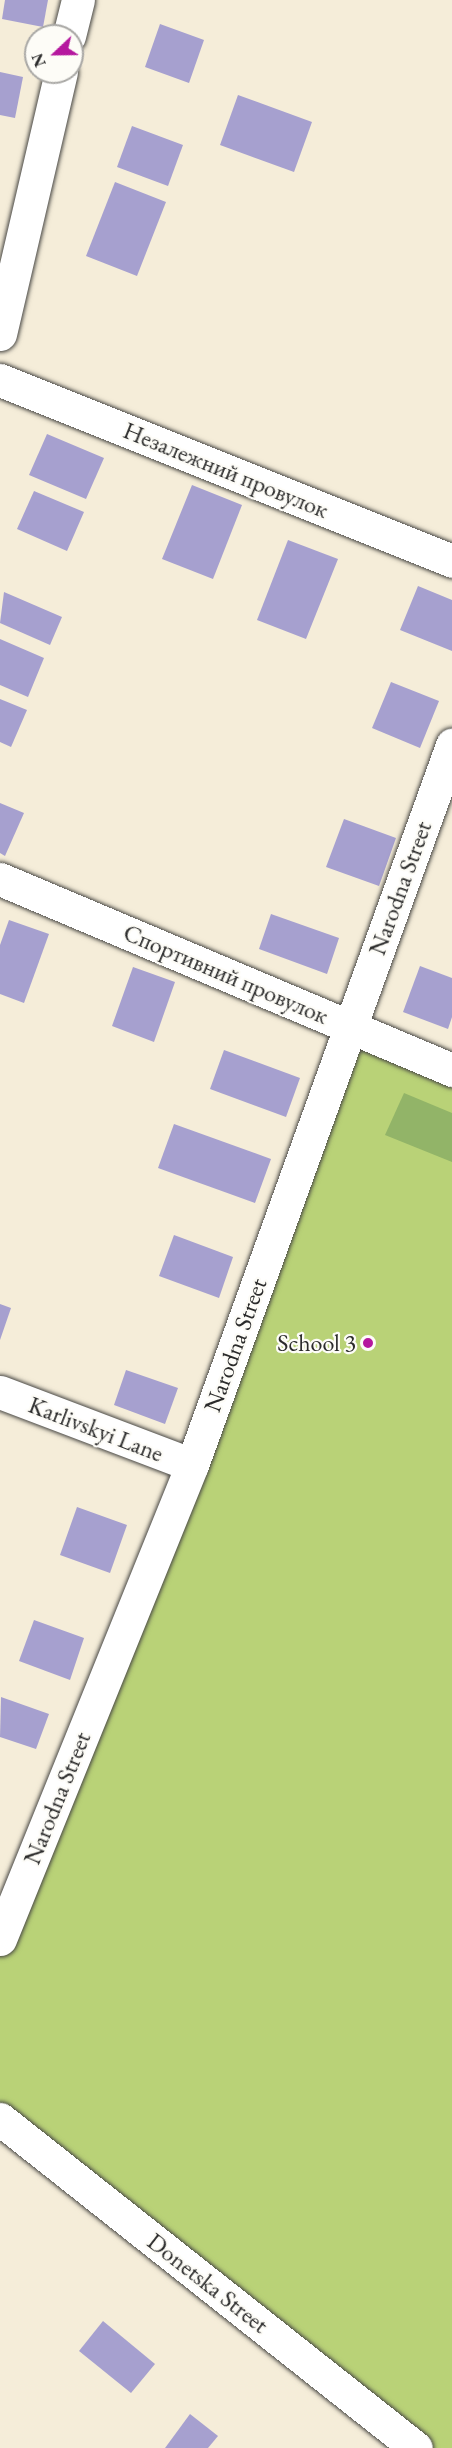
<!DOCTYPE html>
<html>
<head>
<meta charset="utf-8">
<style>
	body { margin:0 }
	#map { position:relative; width:452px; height:2448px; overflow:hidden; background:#f5edd9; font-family:"EB Garamond",serif }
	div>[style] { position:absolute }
	.green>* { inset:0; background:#b9d277 }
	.forest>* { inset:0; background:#92b468 }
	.building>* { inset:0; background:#a6a0cf }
	.roads { filter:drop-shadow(0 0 2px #494845) drop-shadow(0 0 2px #494845) }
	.street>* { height:33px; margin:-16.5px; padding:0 16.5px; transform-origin:16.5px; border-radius:16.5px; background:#fff }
	.dots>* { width:16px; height:16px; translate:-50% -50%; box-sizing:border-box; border:3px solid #fdfcf7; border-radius:50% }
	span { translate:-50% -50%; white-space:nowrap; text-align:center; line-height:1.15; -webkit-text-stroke:4.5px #fdfcf7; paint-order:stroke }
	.street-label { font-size:24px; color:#2b2b2b }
	.poi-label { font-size:24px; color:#2b2b2b }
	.right { translate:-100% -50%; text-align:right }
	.north { position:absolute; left:24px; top:24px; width:60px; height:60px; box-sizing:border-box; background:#fdfcf7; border:2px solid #a9a8a5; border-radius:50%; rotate:248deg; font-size:16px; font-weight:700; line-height:24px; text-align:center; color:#2b2b2b }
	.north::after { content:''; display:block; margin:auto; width:21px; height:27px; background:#b5179e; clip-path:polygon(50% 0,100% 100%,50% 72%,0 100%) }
</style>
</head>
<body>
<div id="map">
	<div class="green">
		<i style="clip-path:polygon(350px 1027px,452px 1070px,452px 2448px,416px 2448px,0 2119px,0 1939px)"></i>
	</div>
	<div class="forest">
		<i style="clip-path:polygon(404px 1093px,452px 1113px,452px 1162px,385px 1135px)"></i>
	</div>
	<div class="building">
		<i style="clip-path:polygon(5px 0,48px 0,43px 27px,2px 19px)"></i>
		<i style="clip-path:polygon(160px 24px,204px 40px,189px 83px,145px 67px)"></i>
		<i style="clip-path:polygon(0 72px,23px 77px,15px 118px,0 115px)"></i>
		<i style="clip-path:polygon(238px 95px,312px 122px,294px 172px,220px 145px)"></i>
		<i style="clip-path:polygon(132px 126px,183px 145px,168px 186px,117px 167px)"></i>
		<i style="clip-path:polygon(115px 182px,166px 202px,137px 276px,86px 256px)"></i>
		<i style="clip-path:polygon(47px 434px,104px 458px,86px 499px,29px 475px)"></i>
		<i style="clip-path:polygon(192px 485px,242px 505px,213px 579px,162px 559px)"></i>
		<i style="clip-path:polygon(34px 491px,84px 512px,67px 551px,17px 529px)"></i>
		<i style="clip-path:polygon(288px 540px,338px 559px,306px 639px,257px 620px)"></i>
		<i style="clip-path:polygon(418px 586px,452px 600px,452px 651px,400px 630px)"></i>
		<i style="clip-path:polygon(4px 592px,62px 617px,50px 645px,0 623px)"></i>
		<i style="clip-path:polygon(0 639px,44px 658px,28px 697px,0 685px)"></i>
		<i style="clip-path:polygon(391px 682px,439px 701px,420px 748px,372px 728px)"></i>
		<i style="clip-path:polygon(0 699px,27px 710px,11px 747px,0 742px)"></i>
		<i style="clip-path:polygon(0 803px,24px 813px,5px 856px,0 853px)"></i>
		<i style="clip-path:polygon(344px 819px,396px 838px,379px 886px,326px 867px)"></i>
		<i style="clip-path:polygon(271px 914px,339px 938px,327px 974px,259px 949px)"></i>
		<i style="clip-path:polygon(9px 920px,49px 934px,24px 1003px,0 994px,0 945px)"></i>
		<i style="clip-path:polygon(420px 966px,452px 978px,452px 1017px,448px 1029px,403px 1012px)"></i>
		<i style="clip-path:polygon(133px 967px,175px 982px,154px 1042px,112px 1026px)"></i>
		<i style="clip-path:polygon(224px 1050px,300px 1078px,286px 1117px,210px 1089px)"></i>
		<i style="clip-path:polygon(174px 1124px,271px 1159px,255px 1203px,158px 1168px)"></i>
		<i style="clip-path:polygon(174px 1235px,233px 1257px,219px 1298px,159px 1276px)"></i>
		<i style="clip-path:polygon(0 1304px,11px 1308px,0 1340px)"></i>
		<i style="clip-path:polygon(126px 1370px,178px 1388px,165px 1424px,114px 1405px)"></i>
		<i style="clip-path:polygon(77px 1507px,127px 1525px,110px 1573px,60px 1555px)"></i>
		<i style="clip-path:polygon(34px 1620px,84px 1638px,70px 1680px,19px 1661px)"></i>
		<i style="clip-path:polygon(1px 1697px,49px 1714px,36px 1749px,0 1737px)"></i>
		<i style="clip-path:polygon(103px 2321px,155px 2364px,131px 2393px,79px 2351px)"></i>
		<i style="clip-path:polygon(190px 2414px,218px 2436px,208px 2448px,165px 2448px)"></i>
	</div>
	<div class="roads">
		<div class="street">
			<i style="left:69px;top:36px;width:37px;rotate:-76deg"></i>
			<i style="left:0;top:334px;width:269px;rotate:-76.9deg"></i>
			<i style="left:0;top:380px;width:487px;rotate:21.8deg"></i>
			<i style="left:0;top:879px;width:491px;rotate:22.9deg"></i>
			<i style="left:0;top:1392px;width:205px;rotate:20.8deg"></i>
			<i style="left:0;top:1939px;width:511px;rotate:-67.95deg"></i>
			<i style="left:192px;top:1465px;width:766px;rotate:-70.14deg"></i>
			<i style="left:0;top:2119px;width:530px;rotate:38.34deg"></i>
		</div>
	</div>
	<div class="dots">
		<i style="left:368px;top:1343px;background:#b5179e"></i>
	</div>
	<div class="street-label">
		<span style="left:226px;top:470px;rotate:22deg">Незалежний провулок</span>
		<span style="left:400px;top:888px;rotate:-70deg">Narodna Street</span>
		<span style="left:226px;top:974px;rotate:23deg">Спортивний провулок</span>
		<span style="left:235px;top:1345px;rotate:-70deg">Narodna Street</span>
		<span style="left:96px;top:1429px;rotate:21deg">Karlіvskyi Lane</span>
		<span style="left:57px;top:1798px;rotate:-68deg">Narodna Street</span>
		<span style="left:208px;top:2283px;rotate:38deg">Donetska Street</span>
	</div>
	<div class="poi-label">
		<span class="right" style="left:356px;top:1343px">School 3</span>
	</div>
	<div class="north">N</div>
</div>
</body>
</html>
